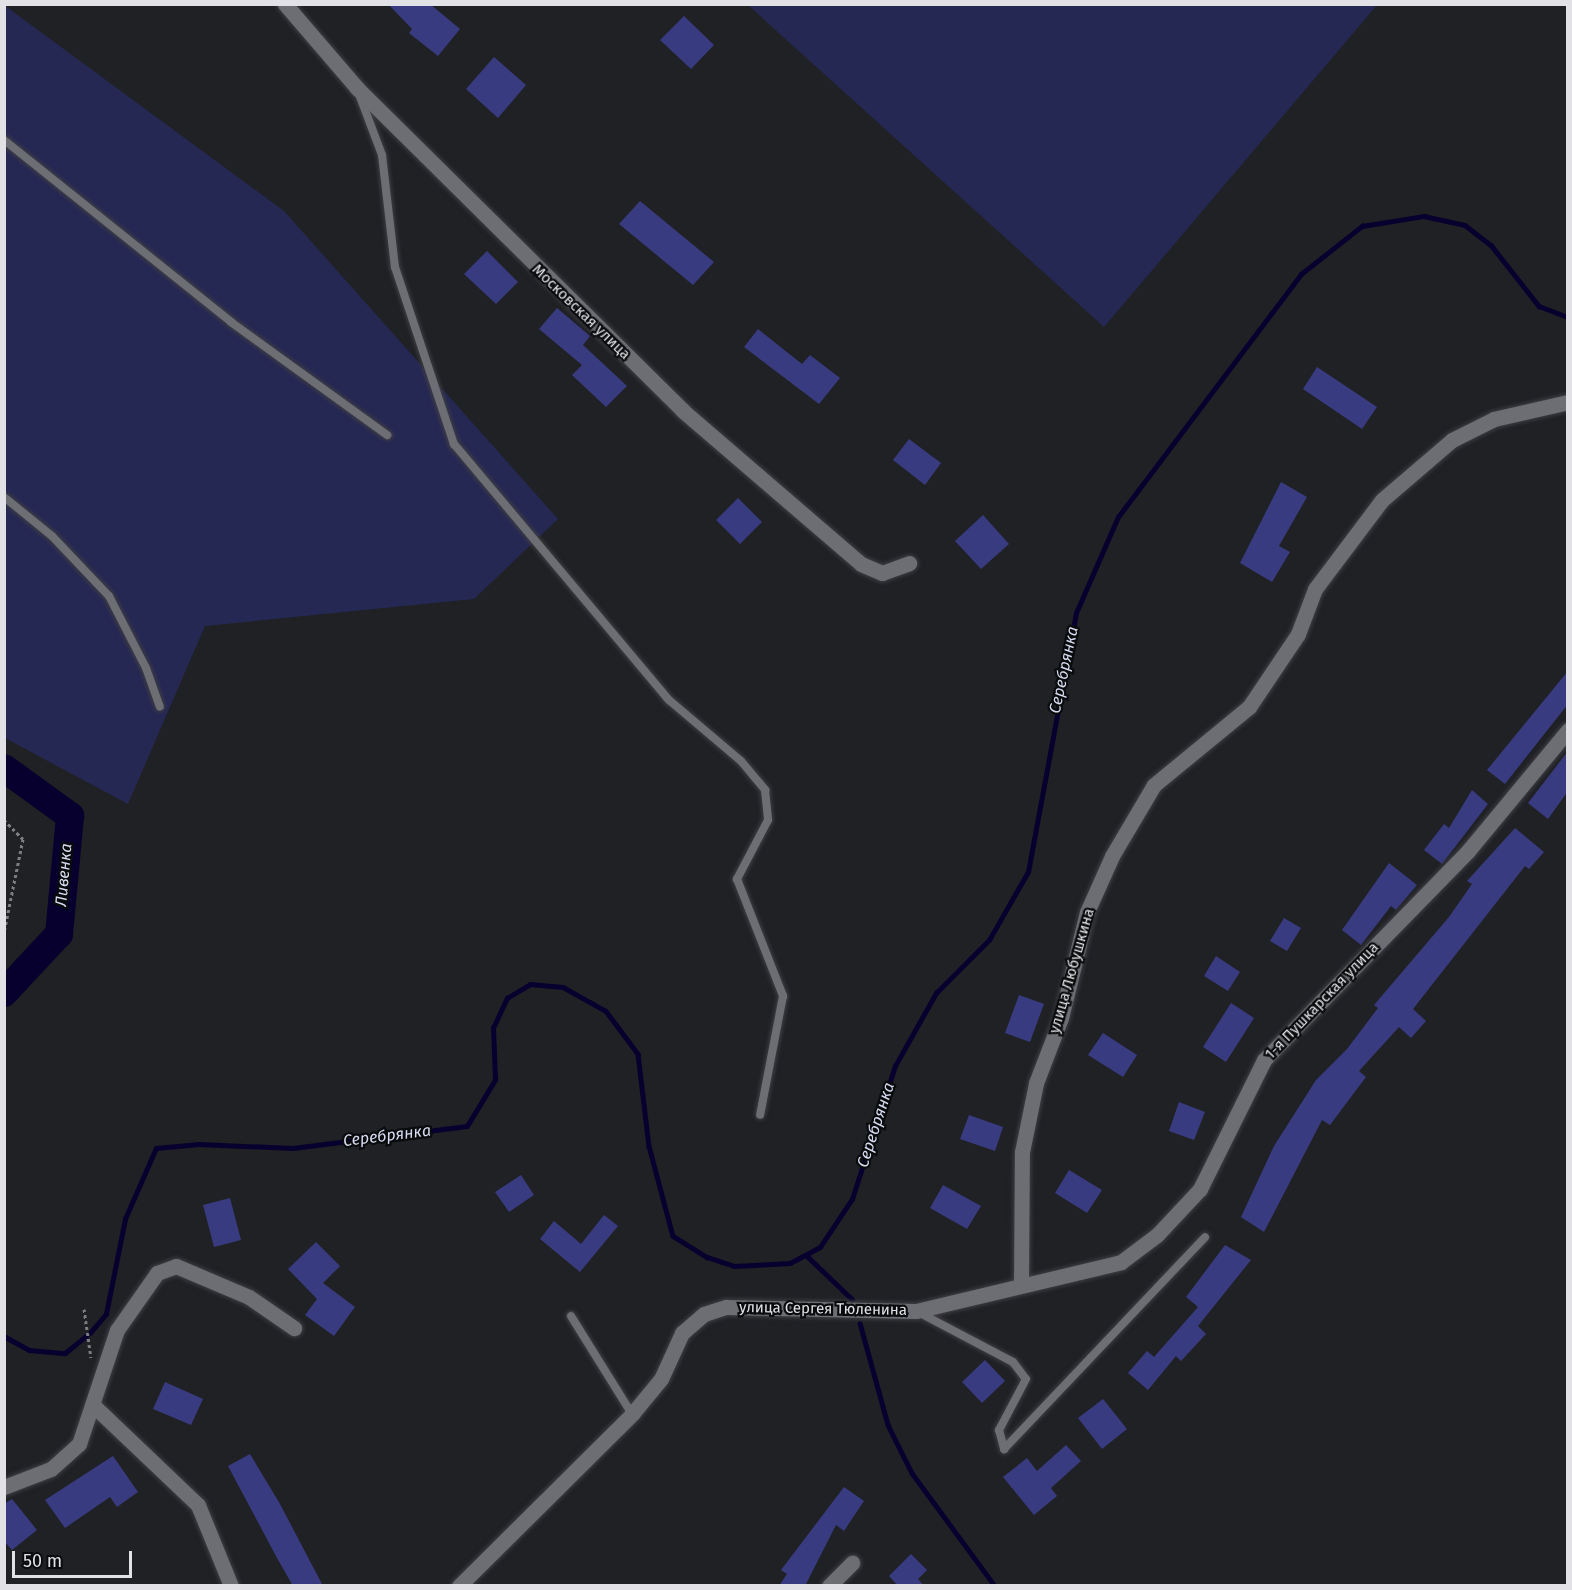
<!DOCTYPE html>
<html>
<head>
<meta charset="utf-8">
<style>
	body { margin:0 }
	#map { position:relative; width:1572px; height:1590px; overflow:hidden; background:#202125; font-family:"Fira Sans",sans-serif }
	div>[style] { position:absolute }
	.green>* { inset:0; background:#262854 }
	.stream>* { height:4.5px; margin:-2.25px; padding:0 2.25px; transform-origin:2.25px; border-radius:2.25px; background:#07002e }
	.river>* { height:28px; margin:-14px; padding:0 14px; transform-origin:14px; border-radius:14px; background:#07002e }
	.building>* { inset:0; background:#393b80 }
	.path>* { height:3px; margin-top:-1.5px; transform-origin:0; background:repeating-linear-gradient(90deg,#7d7e82 0 3px,transparent 0 6px) }
	.roads { filter:drop-shadow(0 0 2px #3e3e42) drop-shadow(0 0 2px #3e3e42) }
	.service>* { height:8px; margin:-4px; padding:0 4px; transform-origin:4px; border-radius:4px; background:#6d6e74 }
	.minor>* { height:15px; margin:-7.5px; padding:0 7.5px; transform-origin:7.5px; border-radius:7.5px; background:#6d6e74 }
	span { translate:-50% -50%; white-space:nowrap; text-align:center; line-height:1.15; -webkit-text-stroke:4.5px #0a0b0d; paint-order:stroke }
	.street-label { font-size:15px; color:#e2e2e6 }
	.water-label { font-size:16px; color:#d8dcf1; font-style:italic }
	.frame { position:absolute; inset:0; border:6px solid #e2e2e6; pointer-events:none }
	.scale { position:absolute; left:12px; top:1551px; width:120px; height:27px; box-sizing:border-box; border:3px solid #e2e2e6; border-top:0; padding-left:8px; font-size:18px; line-height:21px; white-space:nowrap; color:#e2e2e6; -webkit-text-stroke:4px #0a0b0d; paint-order:stroke }
</style>
</head>
<body>
<div id="map">
	<div class="green">
		<i style="clip-path:polygon(4px 5px,284px 211px,558px 519px,474px 599px,205px 626px,128px 804px,5px 738px)"></i>
		<i style="clip-path:polygon(748px 5px,1377px 5px,1104px 327px)"></i>
	</div>
	<div class="stream">
		<i style="left:806px;top:1255px;width:64px;rotate:43.7deg"></i>
		<i style="left:860px;top:1323px;width:106px;rotate:74.6deg"></i>
		<i style="left:888px;top:1425px;width:54px;rotate:63.4deg"></i>
		<i style="left:912px;top:1473px;width:140px;rotate:53.7deg"></i>
		<i style="left:90px;top:1333px;width:25px;rotate:-50deg"></i>
		<i style="left:106px;top:1314px;width:97px;rotate:-78.7deg"></i>
		<i style="left:125px;top:1219px;width:77px;rotate:-66.4deg"></i>
		<i style="left:156px;top:1148px;width:43px;rotate:-5.3deg"></i>
		<i style="left:199px;top:1144px;width:94px;rotate:2.4deg"></i>
		<i style="left:293px;top:1148px;width:175px;rotate:-7.2deg"></i>
		<i style="left:467px;top:1126px;width:54px;rotate:-58.7deg"></i>
		<i style="left:495px;top:1080px;width:52px;rotate:-92.2deg"></i>
		<i style="left:493px;top:1028px;width:33px;rotate:-65deg"></i>
		<i style="left:507px;top:998px;width:27px;rotate:-31deg"></i>
		<i style="left:530px;top:984px;width:33px;rotate:5deg"></i>
		<i style="left:563px;top:987px;width:49px;rotate:29.2deg"></i>
		<i style="left:606px;top:1011px;width:54px;rotate:53.3deg"></i>
		<i style="left:638px;top:1054px;width:93px;rotate:83.2deg"></i>
		<i style="left:649px;top:1146px;width:93px;rotate:75.1deg"></i>
		<i style="left:673px;top:1236px;width:40px;rotate:32deg"></i>
		<i style="left:707px;top:1257px;width:28px;rotate:18deg"></i>
		<i style="left:734px;top:1266px;width:56px;rotate:-3.1deg"></i>
		<i style="left:790px;top:1263px;width:34px;rotate:-28deg"></i>
		<i style="left:820px;top:1247px;width:58px;rotate:-56.3deg"></i>
		<i style="left:852px;top:1199px;width:140px;rotate:-72.1deg"></i>
		<i style="left:895px;top:1066px;width:84px;rotate:-60.7deg"></i>
		<i style="left:936px;top:993px;width:75px;rotate:-45deg"></i>
		<i style="left:989px;top:940px;width:78px;rotate:-60.2deg"></i>
		<i style="left:1028px;top:872px;width:263px;rotate:-79.5deg"></i>
		<i style="left:1076px;top:613px;width:105px;rotate:-66.4deg"></i>
		<i style="left:1118px;top:517px;width:304px;rotate:-53deg"></i>
		<i style="left:1301px;top:274px;width:78px;rotate:-38.2deg"></i>
		<i style="left:1362px;top:226px;width:63px;rotate:-9.2deg"></i>
		<i style="left:1424px;top:216px;width:42px;rotate:12.4deg"></i>
		<i style="left:1465px;top:225px;width:33px;rotate:38deg"></i>
		<i style="left:1491px;top:245px;width:78px;rotate:51.8deg"></i>
		<i style="left:1539px;top:306px;width:31px;rotate:21deg"></i>
		<i style="left:4px;top:1336px;width:29px;rotate:29deg"></i>
		<i style="left:29px;top:1350px;width:36px;rotate:5deg"></i>
		<i style="left:65px;top:1353px;width:27px;rotate:-39deg"></i>
	</div>
	<div class="river">
		<i style="left:4px;top:768px;width:82px;rotate:36deg"></i>
		<i style="left:70px;top:816px;width:119px;rotate:95.3deg"></i>
		<i style="left:59px;top:934px;width:81px;rotate:133deg"></i>
	</div>
	<div class="building">
		<i style="clip-path:polygon(388px 4px,430px 4px,460px 29px,438px 56px,409px 33px,412px 29px)"></i>
		<i style="clip-path:polygon(684px 16px,714px 45px,691px 69px,660px 40px)"></i>
		<i style="clip-path:polygon(494px 57px,526px 85px,498px 118px,466px 89px)"></i>
		<i style="clip-path:polygon(640px 201px,714px 262px,693px 285px,619px 224px)"></i>
		<i style="clip-path:polygon(487px 251px,518px 282px,496px 304px,464px 274px)"></i>
		<i style="clip-path:polygon(557px 308px,590px 336px,583px 345px,627px 386px,606px 407px,572px 375px,582px 365px,539px 329px)"></i>
		<i style="clip-path:polygon(758px 329px,802px 364px,810px 355px,840px 378px,819px 404px,744px 347px)"></i>
		<i style="clip-path:polygon(1317px 367px,1377px 407px,1362px 429px,1303px 389px)"></i>
		<i style="clip-path:polygon(909px 439px,941px 463px,925px 485px,893px 460px)"></i>
		<i style="clip-path:polygon(1281px 482px,1307px 497px,1279px 546px,1290px 552px,1272px 582px,1240px 563px)"></i>
		<i style="clip-path:polygon(738px 498px,762px 522px,740px 544px,716px 520px)"></i>
		<i style="clip-path:polygon(983px 515px,1009px 544px,981px 569px,955px 541px)"></i>
		<i style="clip-path:polygon(1568px 671px,1568px 704px,1505px 784px,1487px 770px)"></i>
		<i style="clip-path:polygon(1568px 751px,1568px 791px,1548px 819px,1528px 803px)"></i>
		<i style="clip-path:polygon(1472px 790px,1488px 804px,1442px 864px,1424px 850px,1444px 824px,1449px 828px)"></i>
		<i style="clip-path:polygon(1515px 828px,1544px 852px,1529px 869px,1525px 866px,1413px 1009px,1426px 1021px,1411px 1038px,1399px 1027px,1359px 1071px,1366px 1077px,1330px 1125px,1322px 1120px,1264px 1232px,1241px 1217px,1274px 1146px,1316px 1080px,1347px 1049px,1378px 1008px,1374px 1005px,1449px 917px,1472px 884px,1467px 881px)"></i>
		<i style="clip-path:polygon(1389px 863px,1417px 885px,1396px 910px,1391px 906px,1361px 945px,1342px 930px)"></i>
		<i style="clip-path:polygon(1284px 918px,1301px 928px,1287px 951px,1270px 941px)"></i>
		<i style="clip-path:polygon(1216px 956px,1240px 972px,1228px 991px,1204px 976px)"></i>
		<i style="clip-path:polygon(1019px 995px,1044px 1004px,1030px 1042px,1005px 1033px)"></i>
		<i style="clip-path:polygon(1231px 1003px,1254px 1018px,1226px 1062px,1203px 1047px)"></i>
		<i style="clip-path:polygon(1103px 1033px,1137px 1055px,1123px 1077px,1088px 1055px)"></i>
		<i style="clip-path:polygon(1179px 1102px,1205px 1112px,1194px 1140px,1169px 1131px)"></i>
		<i style="clip-path:polygon(969px 1115px,1003px 1127px,995px 1151px,960px 1139px)"></i>
		<i style="clip-path:polygon(1069px 1170px,1102px 1190px,1087px 1213px,1055px 1193px)"></i>
		<i style="clip-path:polygon(521px 1175px,534px 1195px,509px 1212px,495px 1192px)"></i>
		<i style="clip-path:polygon(943px 1185px,981px 1206px,967px 1229px,930px 1208px)"></i>
		<i style="clip-path:polygon(230px 1198px,241px 1240px,214px 1247px,203px 1205px)"></i>
		<i style="clip-path:polygon(604px 1215px,618px 1226px,580px 1272px,540px 1239px,554px 1221px,581px 1244px)"></i>
		<i style="clip-path:polygon(316px 1242px,340px 1266px,323px 1283px,355px 1307px,334px 1336px,305px 1315px,317px 1299px,288px 1269px)"></i>
		<i style="clip-path:polygon(1225px 1245px,1251px 1260px,1198px 1326px,1206px 1334px,1181px 1361px,1176px 1356px,1148px 1390px,1128px 1373px,1147px 1351px,1154px 1357px,1198px 1307px,1186px 1297px)"></i>
		<i style="clip-path:polygon(985px 1360px,1005px 1381px,982px 1403px,962px 1382px)"></i>
		<i style="clip-path:polygon(165px 1382px,203px 1399px,191px 1425px,153px 1409px)"></i>
		<i style="clip-path:polygon(1103px 1399px,1127px 1429px,1102px 1449px,1078px 1418px)"></i>
		<i style="clip-path:polygon(1066px 1445px,1081px 1461px,1051px 1488px,1057px 1496px,1034px 1515px,1003px 1477px,1027px 1458px,1037px 1471px)"></i>
		<i style="clip-path:polygon(250px 1454px,280px 1504px,323px 1586px,293px 1586px,277px 1558px,228px 1466px)"></i>
		<i style="clip-path:polygon(113px 1456px,138px 1492px,117px 1507px,110px 1497px,65px 1528px,45px 1500px)"></i>
		<i style="clip-path:polygon(844px 1487px,864px 1501px,844px 1531px,836px 1525px,805px 1586px,779px 1586px,787px 1574px,781px 1570px)"></i>
		<i style="clip-path:polygon(12px 1499px,37px 1530px,12px 1550px,4px 1541px,4px 1504px)"></i>
		<i style="clip-path:polygon(911px 1554px,927px 1570px,918px 1579px,924px 1586px,898px 1586px,889px 1576px)"></i>
	</div>
	<div class="path">
		<i style="left:4px;top:820px;width:27px;rotate:45deg"></i>
		<i style="left:23px;top:839px;width:95px;rotate:101.5deg"></i>
		<i style="left:84px;top:1309px;width:49px;rotate:81.9deg"></i>
	</div>
	<div class="roads">
		<div class="service">
			<i style="left:359px;top:94px;width:65px;rotate:69.3deg"></i>
			<i style="left:382px;top:155px;width:113px;rotate:83.4deg"></i>
			<i style="left:395px;top:267px;width:187px;rotate:71.6deg"></i>
			<i style="left:454px;top:444px;width:334px;rotate:50deg"></i>
			<i style="left:669px;top:700px;width:94px;rotate:40.3deg"></i>
			<i style="left:741px;top:761px;width:38px;rotate:50deg"></i>
			<i style="left:765px;top:790px;width:30px;rotate:84deg"></i>
			<i style="left:768px;top:820px;width:67px;rotate:117.7deg"></i>
			<i style="left:737px;top:879px;width:126px;rotate:68.5deg"></i>
			<i style="left:783px;top:996px;width:121px;rotate:100.9deg"></i>
			<i style="left:4px;top:140px;width:291px;rotate:38.7deg"></i>
			<i style="left:231px;top:322px;width:193px;rotate:35.9deg"></i>
			<i style="left:4px;top:497px;width:62px;rotate:39.1deg"></i>
			<i style="left:52px;top:536px;width:83px;rotate:46.5deg"></i>
			<i style="left:109px;top:596px;width:81px;rotate:62.8deg"></i>
			<i style="left:146px;top:668px;width:41px;rotate:70.3deg"></i>
			<i style="left:918px;top:1312px;width:107px;rotate:27.8deg"></i>
			<i style="left:1013px;top:1362px;width:21px;rotate:53deg"></i>
			<i style="left:1026px;top:1379px;width:58px;rotate:117.9deg"></i>
			<i style="left:999px;top:1430px;width:20px;rotate:75deg"></i>
			<i style="left:571px;top:1316px;width:115px;rotate:58.1deg"></i>
			<i style="left:1004px;top:1449px;width:292px;rotate:-46.5deg"></i>
		</div>
		<div class="minor">
			<i style="left:285px;top:4px;width:111px;rotate:49.4deg"></i>
			<i style="left:357px;top:88px;width:458px;rotate:44.7deg"></i>
			<i style="left:682px;top:410px;width:236px;rotate:40.7deg"></i>
			<i style="left:861px;top:564px;width:23px;rotate:23deg"></i>
			<i style="left:882px;top:573px;width:29px;rotate:-20deg"></i>
			<i style="left:1021px;top:1285px;width:133px;rotate:-89.6deg"></i>
			<i style="left:1022px;top:1152px;width:70px;rotate:-78.5deg"></i>
			<i style="left:1036px;top:1083px;width:70px;rotate:-69deg"></i>
			<i style="left:1061px;top:1018px;width:109px;rotate:-76.2deg"></i>
			<i style="left:1087px;top:912px;width:61px;rotate:-65.9deg"></i>
			<i style="left:1112px;top:856px;width:82px;rotate:-59.4deg"></i>
			<i style="left:1154px;top:785px;width:123px;rotate:-39.4deg"></i>
			<i style="left:1249px;top:707px;width:88px;rotate:-56.1deg"></i>
			<i style="left:1298px;top:634px;width:48px;rotate:-69.3deg"></i>
			<i style="left:1315px;top:589px;width:111px;rotate:-53deg"></i>
			<i style="left:1382px;top:500px;width:92px;rotate:-40.6deg"></i>
			<i style="left:1452px;top:440px;width:47px;rotate:-26.6deg"></i>
			<i style="left:1494px;top:419px;width:76px;rotate:-12.9deg"></i>
			<i style="left:95px;top:1407px;width:142px;rotate:43.6deg"></i>
			<i style="left:198px;top:1505px;width:87px;rotate:67.8deg"></i>
			<i style="left:4px;top:1487px;width:50px;rotate:-21deg"></i>
			<i style="left:51px;top:1469px;width:38px;rotate:-42deg"></i>
			<i style="left:79px;top:1444px;width:120px;rotate:-71.6deg"></i>
			<i style="left:117px;top:1330px;width:70px;rotate:-54.9deg"></i>
			<i style="left:157px;top:1273px;width:20px;rotate:-20deg"></i>
			<i style="left:176px;top:1266px;width:79px;rotate:23deg"></i>
			<i style="left:249px;top:1297px;width:55px;rotate:34.6deg"></i>
			<i style="left:459px;top:1586px;width:244px;rotate:-44.8deg"></i>
			<i style="left:632px;top:1414px;width:45px;rotate:-50.4deg"></i>
			<i style="left:661px;top:1379px;width:51px;rotate:-65.5deg"></i>
			<i style="left:682px;top:1333px;width:29px;rotate:-41deg"></i>
			<i style="left:704px;top:1314px;width:23px;rotate:-18deg"></i>
			<i style="left:726px;top:1307px;width:190px;rotate:1.2deg"></i>
			<i style="left:916px;top:1311px;width:211px;rotate:-13.4deg"></i>
			<i style="left:1121px;top:1262px;width:45px;rotate:-36.9deg"></i>
			<i style="left:1157px;top:1235px;width:63px;rotate:-46.9deg"></i>
			<i style="left:1200px;top:1189px;width:144px;rotate:-63.6deg"></i>
			<i style="left:1264px;top:1060px;width:292px;rotate:-45.7deg"></i>
			<i style="left:1468px;top:851px;width:157px;rotate:-50.4deg"></i>
			<i style="left:829px;top:1586px;width:33px;rotate:-45deg"></i>
		</div>
	</div>
	<div class="street-label">
		<span style="left:581px;top:312px;rotate:44deg">Московская улица</span>
		<span style="left:1072px;top:971px;rotate:-74deg">улица Любушкина</span>
		<span style="left:1322px;top:1001px;rotate:-46deg">1-я Пушкарская улица</span>
		<span style="left:823px;top:1309px;rotate:1deg">улица Сергея Тюленина</span>
	</div>
	<div class="water-label">
		<span style="left:1064px;top:670px;rotate:-78deg">Серебрянка</span>
		<span style="left:64px;top:875px;rotate:-85deg">Ливенка</span>
		<span style="left:876px;top:1125px;rotate:-72deg">Серебрянка</span>
		<span style="left:387px;top:1136px;rotate:-7deg">Серебрянка</span>
	</div>
	<div class="frame"></div>
	<div class="scale">50 m</div>
</div>
</body>
</html>
